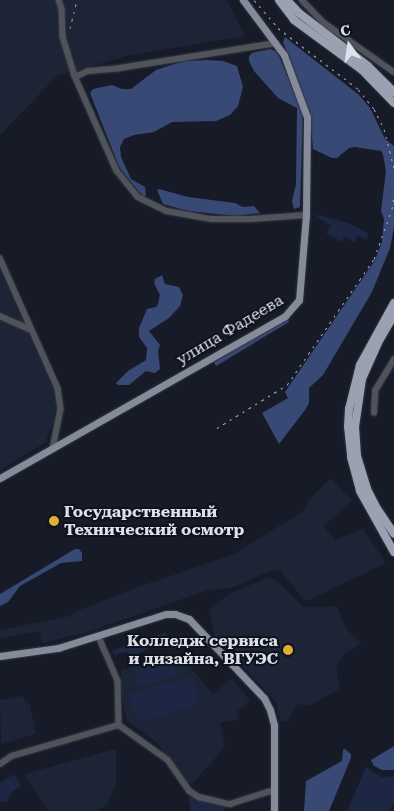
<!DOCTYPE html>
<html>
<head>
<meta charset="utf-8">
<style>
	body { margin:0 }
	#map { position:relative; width:394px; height:811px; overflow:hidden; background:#161b27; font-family:"Roboto Serif",serif }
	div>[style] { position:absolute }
	.built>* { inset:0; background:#1d2436 }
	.green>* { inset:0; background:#1d2743 }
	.forest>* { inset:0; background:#394975 }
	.roads { filter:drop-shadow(0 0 1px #323742) drop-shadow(0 0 1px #323742) }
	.minor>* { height:5.5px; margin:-2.75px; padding:0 2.75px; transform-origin:2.75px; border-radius:2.75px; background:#505359 }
	.major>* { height:7px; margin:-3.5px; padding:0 3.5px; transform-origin:3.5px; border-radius:3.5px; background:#858b98 }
	.highway>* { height:8px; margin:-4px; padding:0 4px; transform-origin:4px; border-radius:4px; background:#9aa1b1 }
	.rail>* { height:1px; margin-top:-0.5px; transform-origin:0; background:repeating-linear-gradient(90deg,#a7abb5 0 2.5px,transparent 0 7.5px) }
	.dots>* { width:14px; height:14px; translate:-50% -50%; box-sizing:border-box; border:2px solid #0e121d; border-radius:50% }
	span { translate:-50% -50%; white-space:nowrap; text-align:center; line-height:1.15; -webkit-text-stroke:4px #0e121d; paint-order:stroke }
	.street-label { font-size:16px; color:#dee1ea }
	.poi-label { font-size:16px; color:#dee1ea; font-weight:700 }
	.left { translate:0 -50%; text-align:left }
	.right { translate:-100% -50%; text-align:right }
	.north { position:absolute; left:324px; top:20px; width:50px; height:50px; -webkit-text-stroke:4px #0e121d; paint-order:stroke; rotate:346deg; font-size:14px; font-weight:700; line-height:20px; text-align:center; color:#dee1ea }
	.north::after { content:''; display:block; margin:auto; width:18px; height:22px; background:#dee1ea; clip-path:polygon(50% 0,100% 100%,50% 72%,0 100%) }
</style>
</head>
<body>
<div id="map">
	<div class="built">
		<i style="clip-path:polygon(0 0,227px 0,245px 36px,131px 55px,57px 76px,0 135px)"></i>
		<i style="clip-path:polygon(0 269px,57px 397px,54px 421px,45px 443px,0 470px)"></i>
		<i style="clip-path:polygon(331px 478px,352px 501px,323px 526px,336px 540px,363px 528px,386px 563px,309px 600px,304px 600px,280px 570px,269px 571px,232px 588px,208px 590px,85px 633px,42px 643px,39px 631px,0 639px,0 630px,70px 616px,74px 612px,141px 586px,232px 555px,304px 511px,308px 501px)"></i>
		<i style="clip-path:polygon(268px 578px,275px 579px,303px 607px,337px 606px,346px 629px,361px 643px,345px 653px,336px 666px,340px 689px,308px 706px,297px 704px,288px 721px,281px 722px,276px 702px,215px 636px,209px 610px,230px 593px)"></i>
		<i style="clip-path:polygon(172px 656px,185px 661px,213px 694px,232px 678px,250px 701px,237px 712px,238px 720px,220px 722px,225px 747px,193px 783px,188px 783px,162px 752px,159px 744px,127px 721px,122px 700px,121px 670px)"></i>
		<i style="clip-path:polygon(22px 696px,30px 705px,36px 734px,1px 744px,0 700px)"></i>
		<i style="clip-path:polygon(116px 749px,116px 784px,107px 806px,96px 811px,48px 811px,24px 774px)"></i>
	</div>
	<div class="green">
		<i style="clip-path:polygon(314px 214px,349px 223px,368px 233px,367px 240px,358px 236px,354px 243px,345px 236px,342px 242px,326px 233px,331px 226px)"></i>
		<i style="clip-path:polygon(166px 632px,167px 637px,135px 656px,125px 652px,115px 655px,111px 651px)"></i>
		<i style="clip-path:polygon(168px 659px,174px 662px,176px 672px,174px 676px,143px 686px,138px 684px,135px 674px,137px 668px)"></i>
		<i style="clip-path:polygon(190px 676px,194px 681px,200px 704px,143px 722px,137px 721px,129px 698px,130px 694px)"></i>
		<i style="clip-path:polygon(366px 767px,381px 777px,394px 776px,394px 804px,388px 811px,347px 811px)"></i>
		<i style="clip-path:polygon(14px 774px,21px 785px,11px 793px,7px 802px,0 801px,0 783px)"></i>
		<i style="clip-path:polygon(190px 797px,224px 805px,226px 808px,223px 811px,191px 811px,188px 798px)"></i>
	</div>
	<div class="forest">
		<i style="clip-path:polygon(285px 37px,359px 95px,370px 108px,385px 139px,394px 146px,394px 227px,390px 248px,372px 292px,323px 375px,309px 388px,309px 403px,305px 410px,279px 444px,262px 413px,288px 398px,285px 392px,375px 260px,382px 242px,384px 219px,381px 211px,386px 171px,383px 155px,381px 151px,355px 147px,349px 148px,337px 158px,332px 158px,313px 149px,310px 115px,283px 42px)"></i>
		<i style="clip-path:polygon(270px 49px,276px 51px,279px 56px,303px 112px,300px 207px,294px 209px,292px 201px,296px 184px,297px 108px,278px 98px,254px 71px,249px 61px,249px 56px,252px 53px)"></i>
		<i style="clip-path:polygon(207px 60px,223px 61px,237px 66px,243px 87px,238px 106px,230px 115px,216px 121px,172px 122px,154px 132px,134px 135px,124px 139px,120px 147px,121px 157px,131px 179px,145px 187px,146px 196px,143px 197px,119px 167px,90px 93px,93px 89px,112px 85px,122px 89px,131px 89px,156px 70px,184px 61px)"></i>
		<i style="clip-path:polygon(159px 189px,188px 197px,235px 203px,243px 207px,254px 206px,260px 213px,236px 216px,188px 211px,163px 204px,157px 190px)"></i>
		<i style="clip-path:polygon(162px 275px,165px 284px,179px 287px,183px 295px,180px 306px,169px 318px,149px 331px,160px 345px,158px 351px,160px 369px,155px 373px,146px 371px,129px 385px,118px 385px,116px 383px,128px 371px,146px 360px,147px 348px,139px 337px,139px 328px,147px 309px,156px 307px,158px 304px,160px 295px,154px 283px,155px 279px)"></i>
		<i style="clip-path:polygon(288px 319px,289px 322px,216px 366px,214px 362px)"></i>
		<i style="clip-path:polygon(75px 549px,79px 549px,82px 553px,82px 561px,61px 563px,20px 586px,8px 602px,0 606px,0 594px)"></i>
		<i style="clip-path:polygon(394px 746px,394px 770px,382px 770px,374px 766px,371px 760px)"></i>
		<i style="clip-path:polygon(343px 750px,345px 749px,351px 754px,351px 758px,329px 811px,304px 811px,306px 781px,342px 761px)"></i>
	</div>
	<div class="roads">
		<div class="minor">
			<i style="left:59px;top:0;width:9px;rotate:72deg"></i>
			<i style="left:62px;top:9px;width:28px;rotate:88deg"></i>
			<i style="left:63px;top:37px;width:39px;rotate:73deg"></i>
			<i style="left:74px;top:74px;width:106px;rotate:66.1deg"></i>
			<i style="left:117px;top:171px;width:33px;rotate:51deg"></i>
			<i style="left:138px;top:197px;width:32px;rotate:26deg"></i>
			<i style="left:167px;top:211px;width:45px;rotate:10.3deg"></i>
			<i style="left:211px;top:219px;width:40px"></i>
			<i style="left:251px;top:219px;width:55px;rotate:-4.2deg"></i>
			<i style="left:302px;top:0;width:30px;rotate:46deg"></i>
			<i style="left:323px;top:22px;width:87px;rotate:35.2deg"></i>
			<i style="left:75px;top:77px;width:14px;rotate:-25deg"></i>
			<i style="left:88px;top:71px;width:32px;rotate:-5deg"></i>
			<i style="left:120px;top:68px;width:158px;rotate:-9.1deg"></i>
			<i style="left:0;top:258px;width:142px;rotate:66deg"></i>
			<i style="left:58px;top:388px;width:21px;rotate:82deg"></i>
			<i style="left:61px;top:409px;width:41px;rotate:101.3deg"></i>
			<i style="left:0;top:316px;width:34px;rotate:24deg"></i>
			<i style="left:374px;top:413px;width:22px;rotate:-87deg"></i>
			<i style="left:375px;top:391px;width:37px;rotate:-59deg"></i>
			<i style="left:99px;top:637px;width:48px;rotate:66.6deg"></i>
			<i style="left:118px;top:681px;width:44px;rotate:88.7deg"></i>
			<i style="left:119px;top:725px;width:60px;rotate:35.5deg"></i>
			<i style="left:168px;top:760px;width:38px;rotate:55deg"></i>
			<i style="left:190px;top:791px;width:11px;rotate:34deg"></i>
			<i style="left:199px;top:797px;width:32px;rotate:13deg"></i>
			<i style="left:230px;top:804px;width:46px;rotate:-17.7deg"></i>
			<i style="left:0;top:764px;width:14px;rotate:-34deg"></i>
			<i style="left:12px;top:756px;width:111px;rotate:-16.2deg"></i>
		</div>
		<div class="major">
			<i style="left:0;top:478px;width:328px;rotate:-29.6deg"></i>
			<i style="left:285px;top:316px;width:21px;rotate:-49deg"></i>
			<i style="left:299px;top:300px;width:85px;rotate:-85.3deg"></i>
			<i style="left:306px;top:215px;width:98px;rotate:-89.4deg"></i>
			<i style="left:307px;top:117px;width:66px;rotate:-110.4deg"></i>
			<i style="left:284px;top:55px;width:69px;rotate:-126.7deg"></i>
			<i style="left:0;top:656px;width:59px;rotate:-7.9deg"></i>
			<i style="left:58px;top:648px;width:113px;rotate:-17.5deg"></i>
			<i style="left:166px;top:614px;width:9px"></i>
			<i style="left:175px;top:614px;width:15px;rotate:20deg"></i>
			<i style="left:189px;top:619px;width:109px;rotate:46.5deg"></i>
			<i style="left:264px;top:698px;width:13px;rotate:63deg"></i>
			<i style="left:270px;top:710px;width:16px;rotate:75deg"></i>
			<i style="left:274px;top:725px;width:86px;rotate:90deg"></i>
		</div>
		<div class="highway">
			<i style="left:279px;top:0;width:25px;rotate:53deg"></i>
			<i style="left:294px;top:20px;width:84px;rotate:36.3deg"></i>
			<i style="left:362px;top:70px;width:46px;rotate:45.9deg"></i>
			<i style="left:287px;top:0;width:18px;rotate:47deg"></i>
			<i style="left:299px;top:13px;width:87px;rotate:37.5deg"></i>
			<i style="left:368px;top:66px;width:37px;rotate:45deg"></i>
			<i style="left:394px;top:303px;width:71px;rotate:118.7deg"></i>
			<i style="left:360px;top:365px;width:45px;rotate:104deg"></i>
			<i style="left:349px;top:409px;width:17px;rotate:93deg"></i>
			<i style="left:348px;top:426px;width:31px;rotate:84deg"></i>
			<i style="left:351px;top:457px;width:35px;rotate:75deg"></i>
			<i style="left:360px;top:491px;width:70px;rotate:60.9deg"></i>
			<i style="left:394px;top:315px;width:32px;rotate:120deg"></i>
			<i style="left:378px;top:343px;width:39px;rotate:114deg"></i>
			<i style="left:362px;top:379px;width:49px;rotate:98.3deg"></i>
			<i style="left:355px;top:427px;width:29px;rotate:86deg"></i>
			<i style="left:357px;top:456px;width:34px;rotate:73deg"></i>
			<i style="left:367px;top:489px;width:20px;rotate:63deg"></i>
			<i style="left:376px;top:507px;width:32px;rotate:56deg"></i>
		</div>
	</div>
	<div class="rail">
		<i style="left:254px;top:0;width:37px;rotate:49deg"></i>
		<i style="left:278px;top:28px;width:101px;rotate:37.3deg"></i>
		<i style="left:358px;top:89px;width:26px;rotate:51deg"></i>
		<i style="left:374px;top:109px;width:22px;rotate:63deg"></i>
		<i style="left:384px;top:129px;width:40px;rotate:75.6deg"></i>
		<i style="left:70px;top:28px;width:29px;rotate:-76deg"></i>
		<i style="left:217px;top:428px;width:82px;rotate:-31.6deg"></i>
		<i style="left:287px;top:385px;width:153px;rotate:-55.4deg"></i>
		<i style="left:374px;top:259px;width:53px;rotate:-70.2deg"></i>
		<i style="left:392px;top:209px;width:15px;rotate:-82deg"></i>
	</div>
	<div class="dots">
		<i style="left:54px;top:521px;background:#e2af34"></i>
		<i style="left:288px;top:650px;background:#e2af34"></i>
	</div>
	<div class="street-label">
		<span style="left:230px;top:330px;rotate:-31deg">улица Фадеева</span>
	</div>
	<div class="poi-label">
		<span class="left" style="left:64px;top:521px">Государственный<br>Технический осмотр</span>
		<span class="right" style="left:278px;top:650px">Колледж сервиса<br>и дизайна, ВГУЭС</span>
	</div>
	<div class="north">С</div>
</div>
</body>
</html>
